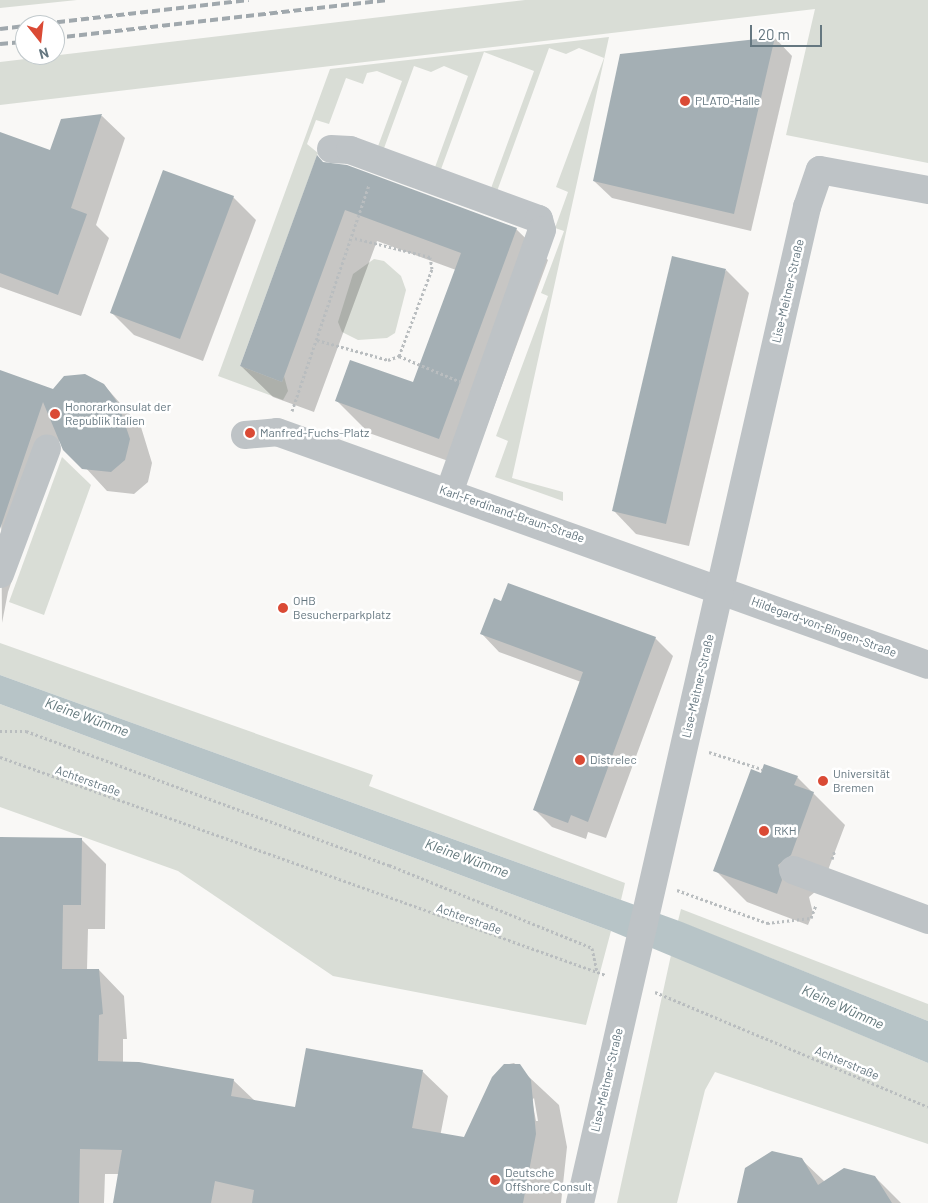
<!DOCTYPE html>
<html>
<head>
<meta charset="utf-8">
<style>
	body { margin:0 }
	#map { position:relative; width:928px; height:1203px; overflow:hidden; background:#f9f8f6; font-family:Barlow,sans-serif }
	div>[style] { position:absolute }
	.green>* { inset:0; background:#d9ddd6 }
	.water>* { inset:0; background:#b7c4c7 }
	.shadow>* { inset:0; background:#0003 }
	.building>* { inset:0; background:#a4afb4 }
	.path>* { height:3px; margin-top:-1.5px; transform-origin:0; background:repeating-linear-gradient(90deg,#b9bdbf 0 2.5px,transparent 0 5px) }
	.minor>* { height:28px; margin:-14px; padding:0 14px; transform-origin:14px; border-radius:14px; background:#bec3c6 }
	.rail>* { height:4px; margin-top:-2px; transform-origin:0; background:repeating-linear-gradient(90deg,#a0a8ad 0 8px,transparent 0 12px) }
	.dots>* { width:14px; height:14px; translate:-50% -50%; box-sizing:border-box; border:2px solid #fff; border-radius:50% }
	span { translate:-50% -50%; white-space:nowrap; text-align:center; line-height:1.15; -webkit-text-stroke:5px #fff; paint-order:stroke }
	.poi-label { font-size:12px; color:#657780 }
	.left { translate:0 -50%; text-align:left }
	.street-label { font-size:12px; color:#657780 }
	.water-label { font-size:14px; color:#60767a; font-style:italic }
	.north { position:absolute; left:15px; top:15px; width:50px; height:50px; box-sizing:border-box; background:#fff; border:1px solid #c1c9cc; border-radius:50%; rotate:164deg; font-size:14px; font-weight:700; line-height:20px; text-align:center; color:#657780 }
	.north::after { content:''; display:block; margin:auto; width:18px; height:22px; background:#da4a35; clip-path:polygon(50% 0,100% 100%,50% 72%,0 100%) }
	.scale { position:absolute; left:750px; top:25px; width:72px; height:22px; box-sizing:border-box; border:2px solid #657780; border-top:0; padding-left:6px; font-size:15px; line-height:18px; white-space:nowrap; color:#657780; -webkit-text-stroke:4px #fff; paint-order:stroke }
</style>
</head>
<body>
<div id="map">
	<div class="green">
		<i style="clip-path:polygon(0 0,77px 0,0 8px)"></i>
		<i style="clip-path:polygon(525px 0,928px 0,928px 163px,786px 135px,815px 9px,0 105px,0 62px)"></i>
		<i style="clip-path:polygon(609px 37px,512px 478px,563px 492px,563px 501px,495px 477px,508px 441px,496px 436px,548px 296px,541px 293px,564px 231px,555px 228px,568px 192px,556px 187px,604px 58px,579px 48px,566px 54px,549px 48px,496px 194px,490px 191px,534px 71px,484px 52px,440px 172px,434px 170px,468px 76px,444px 66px,431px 72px,414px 66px,383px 151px,377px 149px,402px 81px,377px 71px,367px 73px,363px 84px,346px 78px,329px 124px,316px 120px,307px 144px,318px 153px,240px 366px,282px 382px,284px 376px,288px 391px,283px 400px,218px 376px,330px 69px)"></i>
		<i style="clip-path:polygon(374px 259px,384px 261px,401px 276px,406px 290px,395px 333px,387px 338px,358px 340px,342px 332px,338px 322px,353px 274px)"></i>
		<i style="clip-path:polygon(62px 457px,91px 485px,44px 615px,9px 602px)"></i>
		<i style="clip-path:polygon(0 643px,373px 775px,369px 786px,625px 883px,621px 900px,0 675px)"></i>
		<i style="clip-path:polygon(0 704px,611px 931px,586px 1025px,333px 976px,178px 871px,0 807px)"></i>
		<i style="clip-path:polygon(681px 909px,928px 1004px,928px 1021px,678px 921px)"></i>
		<i style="clip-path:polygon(671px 955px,928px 1063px,928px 1144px,715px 1072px,705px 1090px,677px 1203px,617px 1203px)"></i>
	</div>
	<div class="water">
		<i style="clip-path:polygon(0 675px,682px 922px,928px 1021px,928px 1063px,611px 931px,0 704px)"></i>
	</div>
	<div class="shadow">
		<i style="clip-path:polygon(775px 38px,792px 56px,751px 231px,612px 198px,594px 181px)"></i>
		<i style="clip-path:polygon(102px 116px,125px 138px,96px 225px,109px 238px,81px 316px,0 287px,0 133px,51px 152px,62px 120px)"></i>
		<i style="clip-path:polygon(324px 164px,516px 229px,548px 260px,471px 469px,369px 433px,337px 401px,414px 384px,456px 270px,377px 241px,314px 412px,273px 397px,241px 366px)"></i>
		<i style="clip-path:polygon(233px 197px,256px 220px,203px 361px,134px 335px,111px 312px)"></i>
		<i style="clip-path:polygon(726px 270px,749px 293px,689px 546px,636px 534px,614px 511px)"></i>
		<i style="clip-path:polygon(0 371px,53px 390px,104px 385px,141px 427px,152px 463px,148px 482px,134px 494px,107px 491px,60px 440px,8px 592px,2px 623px)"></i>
		<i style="clip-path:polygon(482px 634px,655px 638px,673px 656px,606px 838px,588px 832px,586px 839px,552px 827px,534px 809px,581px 682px,499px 652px)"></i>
		<i style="clip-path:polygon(762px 775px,797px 777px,845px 825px,822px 886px,809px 897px,813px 913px,808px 925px,747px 902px,715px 870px)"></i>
		<i style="clip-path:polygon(evenodd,0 838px,81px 839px,106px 864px,105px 929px,88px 929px,87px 970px,99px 970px,124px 996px,127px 1039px,123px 1039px,123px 1063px,233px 1080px,255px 1101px,296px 1109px,422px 1071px,448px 1096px,440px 1137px,465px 1138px,505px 1065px,514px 1063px,559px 1105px,567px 1147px,561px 1203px,114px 1203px,119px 1174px,105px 1174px,104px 1203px,0 1203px,0 838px,534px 1098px,538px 1121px,536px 1121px,532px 1100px,534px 1098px)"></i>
		<i style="clip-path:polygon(801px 1159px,825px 1182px,875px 1177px,901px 1203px,742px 1203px)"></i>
	</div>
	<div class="building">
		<i style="clip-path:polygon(775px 37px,734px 214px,593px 181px,620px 54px)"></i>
		<i style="clip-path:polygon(102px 114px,71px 208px,87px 214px,58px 295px,0 273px,0 132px,50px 150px,61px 119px)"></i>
		<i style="clip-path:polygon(317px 155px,323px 162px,347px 165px,517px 228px,439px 439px,335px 401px,350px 360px,413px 382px,461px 253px,345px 210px,282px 382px,240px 366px)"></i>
		<i style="clip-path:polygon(163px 170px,234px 196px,180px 339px,110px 313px)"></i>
		<i style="clip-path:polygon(672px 256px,726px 269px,666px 524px,612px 511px)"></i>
		<i style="clip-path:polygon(0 370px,53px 389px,64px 376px,85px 374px,104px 384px,118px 403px,130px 439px,125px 460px,111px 472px,82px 469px,63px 450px,43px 402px,0 529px)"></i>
		<i style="clip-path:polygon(508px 583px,656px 637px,588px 822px,571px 815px,568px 823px,533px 810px,583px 672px,480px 634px,494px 598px,501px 601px)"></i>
		<i style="clip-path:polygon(764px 764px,798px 776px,794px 785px,814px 792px,791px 855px,778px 865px,782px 880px,777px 894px,713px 871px,751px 769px,761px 773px)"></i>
		<i style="clip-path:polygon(0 837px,82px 838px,81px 905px,63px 905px,62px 969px,99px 969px,103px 1014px,99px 1015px,98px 1061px,139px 1062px,234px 1079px,231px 1096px,295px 1107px,306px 1048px,423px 1070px,412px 1128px,464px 1137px,492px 1077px,504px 1064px,520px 1064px,531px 1080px,536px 1134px,523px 1203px,252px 1203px,254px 1190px,215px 1181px,211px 1203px,113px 1203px,122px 1150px,80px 1149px,79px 1203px,0 1203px)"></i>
		<i style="clip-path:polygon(772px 1151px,802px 1158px,818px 1185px,844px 1168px,875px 1176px,892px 1203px,737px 1203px,745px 1168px)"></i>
	</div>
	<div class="path">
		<i style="left:317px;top:340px;width:74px;rotate:15.7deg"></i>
		<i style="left:388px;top:360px;width:12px;rotate:-20deg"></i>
		<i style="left:399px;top:356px;width:93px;rotate:-69.2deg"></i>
		<i style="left:432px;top:269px;width:12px;rotate:-99deg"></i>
		<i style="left:430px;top:257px;width:78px;rotate:-166deg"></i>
		<i style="left:399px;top:356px;width:67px;rotate:22.8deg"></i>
		<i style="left:292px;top:411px;width:239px;rotate:-71.2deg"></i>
		<i style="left:0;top:731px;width:26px"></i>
		<i style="left:26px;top:731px;width:387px;rotate:20.3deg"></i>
		<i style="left:389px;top:865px;width:219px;rotate:22.2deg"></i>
		<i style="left:592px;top:948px;width:24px;rotate:78deg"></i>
		<i style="left:709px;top:752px;width:56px;rotate:17.8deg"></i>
		<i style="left:0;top:757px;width:644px;rotate:19.79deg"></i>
		<i style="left:832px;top:859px;width:9px;rotate:-72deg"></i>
		<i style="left:677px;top:890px;width:96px;rotate:20.1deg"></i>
		<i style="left:767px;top:923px;width:44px;rotate:-6.5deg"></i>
		<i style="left:811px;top:918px;width:14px;rotate:-69deg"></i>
		<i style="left:655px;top:992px;width:296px;rotate:22.8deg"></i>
	</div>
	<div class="minor">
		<i style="left:331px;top:149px;width:19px;rotate:3deg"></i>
		<i style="left:350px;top:150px;width:201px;rotate:20.1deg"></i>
		<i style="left:539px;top:219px;width:11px;rotate:75deg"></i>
		<i style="left:542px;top:230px;width:278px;rotate:109.5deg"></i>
		<i style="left:245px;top:435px;width:32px;rotate:-5deg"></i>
		<i style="left:277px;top:432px;width:691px;rotate:19.69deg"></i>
		<i style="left:0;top:574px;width:134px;rotate:-69.5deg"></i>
		<i style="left:793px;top:870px;width:144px;rotate:20.3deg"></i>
		<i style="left:580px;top:1203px;width:1022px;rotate:-77.16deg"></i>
		<i style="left:807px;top:207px;width:39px;rotate:-71deg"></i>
		<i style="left:820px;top:170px;width:110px;rotate:10.5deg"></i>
	</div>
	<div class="rail">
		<i style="left:33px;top:25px;width:217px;rotate:-6.6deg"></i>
		<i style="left:0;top:29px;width:25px;rotate:-7deg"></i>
		<i style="left:55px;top:38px;width:333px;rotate:-6.5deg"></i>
		<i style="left:0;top:44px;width:25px;rotate:-5deg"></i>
	</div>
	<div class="dots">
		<i style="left:685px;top:101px;background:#da4a35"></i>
		<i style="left:55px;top:414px;background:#da4a35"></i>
		<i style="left:250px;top:433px;background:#da4a35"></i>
		<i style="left:283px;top:608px;background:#da4a35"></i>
		<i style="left:580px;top:760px;background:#da4a35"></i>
		<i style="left:823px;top:781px;background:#da4a35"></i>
		<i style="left:764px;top:831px;background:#da4a35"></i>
		<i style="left:495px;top:1180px;background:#da4a35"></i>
	</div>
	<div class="poi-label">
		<span class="left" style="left:695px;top:101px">PLATO-Halle</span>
		<span class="left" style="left:65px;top:414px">Honorarkonsulat der<br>Republik Italien</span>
		<span class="left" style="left:260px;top:433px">Manfred-Fuchs-Platz</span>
		<span class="left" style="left:293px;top:608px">OHB<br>Besucherparkplatz</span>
		<span class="left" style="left:590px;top:760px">Distrelec</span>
		<span class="left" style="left:833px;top:781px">Universität<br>Bremen</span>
		<span class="left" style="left:774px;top:831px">RKH</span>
		<span class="left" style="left:505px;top:1180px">Deutsche<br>Offshore Consult</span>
	</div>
	<div class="street-label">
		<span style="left:788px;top:291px;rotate:-77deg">Lise-Meitner-Straße</span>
		<span style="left:512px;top:514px;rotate:19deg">Karl-Ferdinand-Braun-Straße</span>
		<span style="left:824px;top:627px;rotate:20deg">Hildegard-von-Bingen-Straße</span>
		<span style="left:698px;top:686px;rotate:-77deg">Lise-Meitner-Straße</span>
		<span style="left:88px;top:781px;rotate:20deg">Achterstraße</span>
		<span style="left:469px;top:919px;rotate:20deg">Achterstraße</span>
		<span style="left:847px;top:1063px;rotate:23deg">Achterstraße</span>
		<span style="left:607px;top:1080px;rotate:-77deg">Lise-Meitner-Straße</span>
	</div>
	<div class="water-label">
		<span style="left:87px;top:717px;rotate:20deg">Kleine Wümme</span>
		<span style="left:467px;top:858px;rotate:20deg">Kleine Wümme</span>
		<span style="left:843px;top:1007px;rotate:24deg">Kleine Wümme</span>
	</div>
	<div class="north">N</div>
	<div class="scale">20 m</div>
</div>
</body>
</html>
